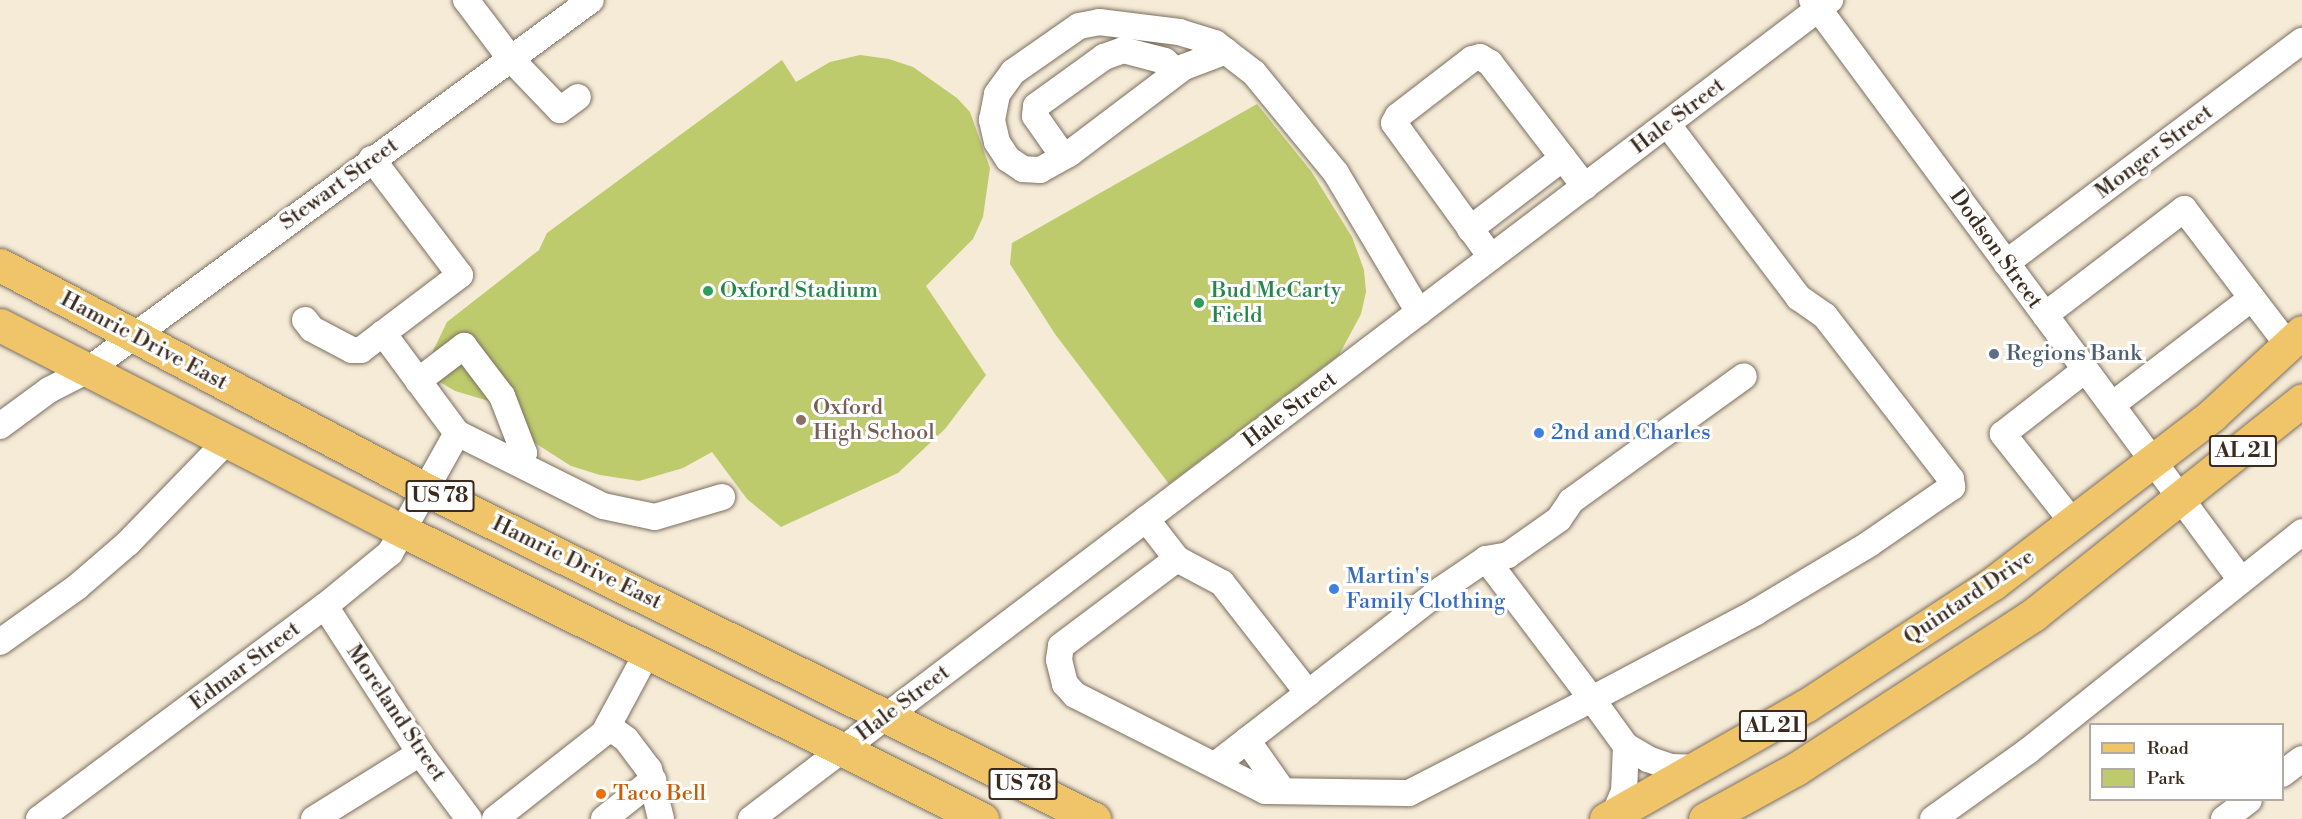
<!DOCTYPE html>
<html>
<head>
<meta charset="utf-8">
<style>
	body { margin:0 }
	#map { position:relative; width:2302px; height:819px; overflow:hidden; background:#f5ebd7; font-family:"Libre Bodoni",serif }
	div>[style] { position:absolute }
	.green>* { inset:0; background:#bdcb6d }
	.roads { filter:drop-shadow(0 0 2px #7c6e5f) drop-shadow(0 0 2px #7c6e5f) }
	.minor>* { height:26px; margin:-13px; padding:0 13px; transform-origin:13px; border-radius:13px; background:#fff }
	.major>* { height:33px; margin:-16.5px; padding:0 16.5px; transform-origin:16.5px; border-radius:16.5px; background:#f0c469 }
	.highway>* { height:33px; margin:-16.5px; padding:0 16.5px; transform-origin:16.5px; border-radius:16.5px; background:#f0c469 }
	.dots>* { width:16px; height:16px; translate:-50% -50%; box-sizing:border-box; border:3px solid #fff; border-radius:50% }
	span { translate:-50% -50%; white-space:nowrap; text-align:center; line-height:1.15; -webkit-text-stroke:6px #fff; paint-order:stroke }
	.shield-label span { padding:2px 4px; background:#fff; border:2px solid; border-radius:4px; -webkit-text-stroke-width:0 }
	.shield-label { font-size:21px; color:#3b2a1e; font-weight:700 }
	.street-label { font-size:22px; color:#3b2a1e }
	.leisure-label { font-size:22px; color:#27864d }
	.left { translate:0 -50%; text-align:left }
	.service-label { font-size:22px; color:#4e5e75 }
	.education-label { font-size:22px; color:#785e54 }
	.shop-label { font-size:22px; color:#366cbe }
	.food-label { font-size:22px; color:#c56008 }
	.legend { position:absolute; left:2089px; top:723px; width:195px; height:78px; box-sizing:border-box; background:#fff; border:2px solid #b1aaa5; margin:0; padding:8px 10px; list-style:none; font-size:18px; color:#3b2a1e }
	.legend li { display:flex; align-items:center; gap:12px; height:30px }
	.legend b { width:30px; border:2px solid #b1aaa5 }
</style>
</head>
<body>
<div id="map">
	<div class="green">
		<i style="clip-path:polygon(860px 55px,889px 59px,913px 67px,957px 98px,970px 112px,990px 168px,983px 217px,973px 239px,926px 286px,986px 375px,945px 429px,898px 473px,781px 527px,747px 499px,712px 452px,683px 468px,639px 481px,600px 475px,571px 466px,535px 443px,518px 426px,516px 409px,455px 391px,433px 378px,433px 351px,447px 322px,539px 250px,547px 233px,782px 60px,796px 82px,830px 62px)"></i>
		<i style="clip-path:polygon(1257px 104px,1311px 171px,1352px 237px,1364px 270px,1366px 292px,1361px 314px,1339px 355px,1169px 484px,1055px 334px,1010px 264px,1012px 243px)"></i>
	</div>
	<div class="roads">
		<div class="minor">
			<i style="left:466px;top:0;width:73px;rotate:52.8deg"></i>
			<i style="left:510px;top:58px;width:72px;rotate:46.1deg"></i>
			<i style="left:560px;top:110px;width:22px;rotate:-36deg"></i>
			<i style="left:1812px;top:0;width:721px;rotate:53.51deg"></i>
			<i style="left:1226px;top:51px;width:45px;rotate:159.1deg"></i>
			<i style="left:1184px;top:67px;width:144px;rotate:142.9deg"></i>
			<i style="left:1069px;top:154px;width:33px;rotate:151deg"></i>
			<i style="left:1040px;top:170px;width:17px;rotate:-177deg"></i>
			<i style="left:1023px;top:169px;width:18px;rotate:-146deg"></i>
			<i style="left:1008px;top:159px;width:20px;rotate:-123deg"></i>
			<i style="left:997px;top:142px;width:23px;rotate:-103deg"></i>
			<i style="left:992px;top:120px;width:26px;rotate:-79deg"></i>
			<i style="left:997px;top:94px;width:27px;rotate:-54deg"></i>
			<i style="left:1013px;top:72px;width:80px;rotate:-34.9deg"></i>
			<i style="left:1079px;top:26px;width:20px;rotate:-11deg"></i>
			<i style="left:1099px;top:22px;width:81px;rotate:7.1deg"></i>
			<i style="left:1179px;top:32px;width:38px;rotate:17deg"></i>
			<i style="left:1215px;top:43px;width:49px;rotate:37.6deg"></i>
			<i style="left:1254px;top:73px;width:129px;rotate:50.6deg"></i>
			<i style="left:1336px;top:173px;width:162px;rotate:59.2deg"></i>
			<i style="left:1063px;top:156px;width:49px;rotate:-125deg"></i>
			<i style="left:1035px;top:116px;width:10px;rotate:-84deg"></i>
			<i style="left:1036px;top:106px;width:84px;rotate:-35.8deg"></i>
			<i style="left:1104px;top:57px;width:20px;rotate:-20deg"></i>
			<i style="left:1123px;top:50px;width:43px;rotate:14.7deg"></i>
			<i style="left:1165px;top:61px;width:16px;rotate:45deg"></i>
			<i style="left:1470px;top:229px;width:117px;rotate:-37.4deg"></i>
			<i style="left:1491px;top:257px;width:165px;rotate:-125.9deg"></i>
			<i style="left:1394px;top:123px;width:8px;rotate:-60deg"></i>
			<i style="left:1398px;top:116px;width:93px;rotate:-37.6deg"></i>
			<i style="left:1472px;top:59px;width:8px;rotate:-14deg"></i>
			<i style="left:1480px;top:57px;width:12px;rotate:31deg"></i>
			<i style="left:1490px;top:63px;width:156px;rotate:52.5deg"></i>
			<i style="left:2006px;top:263px;width:370px;rotate:-36.9deg"></i>
			<i style="left:2045px;top:315px;width:175px;rotate:-37.3deg"></i>
			<i style="left:2184px;top:209px;width:171px;rotate:52.6deg"></i>
			<i style="left:305px;top:320px;width:11px;rotate:52deg"></i>
			<i style="left:312px;top:329px;width:45px;rotate:27.7deg"></i>
			<i style="left:352px;top:350px;width:9px"></i>
			<i style="left:361px;top:350px;width:124px;rotate:-37.1deg"></i>
			<i style="left:460px;top:275px;width:146px;rotate:-127.2deg"></i>
			<i style="left:383px;top:333px;width:124px;rotate:53.5deg"></i>
			<i style="left:457px;top:433px;width:163px;rotate:26.6deg"></i>
			<i style="left:603px;top:506px;width:53px;rotate:11.9deg"></i>
			<i style="left:655px;top:517px;width:70px;rotate:-16.6deg"></i>
			<i style="left:418px;top:381px;width:58px;rotate:-37.3deg"></i>
			<i style="left:464px;top:346px;width:63px;rotate:52.8deg"></i>
			<i style="left:502px;top:396px;width:61px;rotate:68.9deg"></i>
			<i style="left:524px;top:453px;width:11px;rotate:117deg"></i>
			<i style="left:2112px;top:405px;width:176px;rotate:-37.4deg"></i>
			<i style="left:0;top:426px;width:61px;rotate:-36.3deg"></i>
			<i style="left:49px;top:390px;width:44px;rotate:-27.1deg"></i>
			<i style="left:88px;top:370px;width:624px;rotate:-36.34deg"></i>
			<i style="left:1146px;top:519px;width:51px;rotate:52.2deg"></i>
			<i style="left:2074px;top:524px;width:115px;rotate:-128.3deg"></i>
			<i style="left:2003px;top:434px;width:104px;rotate:-38deg"></i>
			<i style="left:1486px;top:559px;width:176px;rotate:52.9deg"></i>
			<i style="left:1592px;top:699px;width:186px;rotate:-27.9deg"></i>
			<i style="left:1756px;top:612px;width:132px;rotate:-31deg"></i>
			<i style="left:1869px;top:544px;width:101px;rotate:-34.5deg"></i>
			<i style="left:1952px;top:487px;width:8px;rotate:-97deg"></i>
			<i style="left:1951px;top:479px;width:206px;rotate:-127.7deg"></i>
			<i style="left:1825px;top:316px;width:32px;rotate:-145deg"></i>
			<i style="left:1799px;top:298px;width:217px;rotate:-127.1deg"></i>
			<i style="left:325px;top:606px;width:175px;rotate:57.1deg"></i>
			<i style="left:420px;top:753px;width:82px;rotate:53.4deg"></i>
			<i style="left:0;top:642px;width:95px;rotate:-35.5deg"></i>
			<i style="left:77px;top:587px;width:67px;rotate:-40.8deg"></i>
			<i style="left:128px;top:543px;width:142px;rotate:-45.9deg"></i>
			<i style="left:608px;top:726px;width:22px;rotate:36deg"></i>
			<i style="left:626px;top:739px;width:38px;rotate:53deg"></i>
			<i style="left:649px;top:769px;width:51px;rotate:76.5deg"></i>
			<i style="left:1247px;top:740px;width:62px;rotate:54.8deg"></i>
			<i style="left:1215px;top:765px;width:118px;rotate:-37.7deg"></i>
			<i style="left:1700px;top:768px;width:29px;rotate:-178deg"></i>
			<i style="left:1671px;top:767px;width:24px;rotate:-161deg"></i>
			<i style="left:1648px;top:759px;width:26px;rotate:-149deg"></i>
			<i style="left:1626px;top:746px;width:58px;rotate:-125.9deg"></i>
			<i style="left:1592px;top:699px;width:206px;rotate:152.8deg"></i>
			<i style="left:1409px;top:793px;width:144px;rotate:-179.2deg"></i>
			<i style="left:1265px;top:791px;width:213px;rotate:-153.2deg"></i>
			<i style="left:1075px;top:695px;width:15px;rotate:-132deg"></i>
			<i style="left:1065px;top:684px;width:25px;rotate:-104deg"></i>
			<i style="left:1059px;top:660px;width:14px;rotate:-82deg"></i>
			<i style="left:1061px;top:646px;width:145px;rotate:-36.9deg"></i>
			<i style="left:1177px;top:559px;width:51px;rotate:28.1deg"></i>
			<i style="left:1222px;top:583px;width:140px;rotate:52deg"></i>
			<i style="left:1308px;top:693px;width:170px;rotate:-37.8deg"></i>
			<i style="left:1442px;top:589px;width:53px;rotate:-34.3deg"></i>
			<i style="left:1486px;top:559px;width:22px;rotate:-10deg"></i>
			<i style="left:1508px;top:555px;width:62px;rotate:-35.2deg"></i>
			<i style="left:1559px;top:519px;width:22px;rotate:-56deg"></i>
			<i style="left:1571px;top:501px;width:213px;rotate:-35.8deg"></i>
			<i style="left:2282px;top:774px;width:25px;rotate:-37deg"></i>
			<i style="left:1614px;top:815px;width:25px;rotate:-67deg"></i>
			<i style="left:1624px;top:792px;width:46px;rotate:-87.5deg"></i>
			<i style="left:39px;top:819px;width:357px;rotate:-36.7deg"></i>
			<i style="left:325px;top:606px;width:84px;rotate:-39.2deg"></i>
			<i style="left:390px;top:553px;width:137px;rotate:-60.8deg"></i>
			<i style="left:314px;top:819px;width:125px;rotate:-31.9deg"></i>
			<i style="left:495px;top:819px;width:139px;rotate:-38.3deg"></i>
			<i style="left:604px;top:733px;width:91px;rotate:-61.7deg"></i>
			<i style="left:604px;top:819px;width:63px;rotate:-38.5deg"></i>
			<i style="left:751px;top:819px;width:1355px;rotate:-37.2deg"></i>
			<i style="left:1933px;top:819px;width:117px;rotate:-35.6deg"></i>
			<i style="left:2028px;top:751px;width:351px;rotate:-38.6deg"></i>
			<i style="left:2224px;top:819px;width:31px;rotate:-37deg"></i>
		</div>
		<div class="major">
			<i style="left:0;top:265px;width:483px;rotate:27.8deg"></i>
			<i style="left:427px;top:490px;width:744px;rotate:26.25deg"></i>
			<i style="left:0;top:325px;width:453px;rotate:27.1deg"></i>
			<i style="left:403px;top:531px;width:647px;rotate:26.45deg"></i>
		</div>
		<div class="highway">
			<i style="left:1606px;top:819px;width:231px;rotate:-29.6deg"></i>
			<i style="left:1807px;top:705px;width:221px;rotate:-33.2deg"></i>
			<i style="left:1992px;top:584px;width:277px;rotate:-37.5deg"></i>
			<i style="left:2212px;top:415px;width:122px;rotate:-42.7deg"></i>
			<i style="left:1705px;top:819px;width:104px;rotate:-28.8deg"></i>
			<i style="left:1796px;top:769px;width:283px;rotate:-33deg"></i>
			<i style="left:2033px;top:615px;width:344px;rotate:-38.6deg"></i>
		</div>
	</div>
	<div class="dots">
		<i style="left:708px;top:291px;background:#2e9e5b"></i>
		<i style="left:1199px;top:303px;background:#2e9e5b"></i>
		<i style="left:1994px;top:354px;background:#5c6f8a"></i>
		<i style="left:801px;top:420px;background:#8d6e63"></i>
		<i style="left:1539px;top:433px;background:#3f7fe0"></i>
		<i style="left:1334px;top:589px;background:#3f7fe0"></i>
		<i style="left:601px;top:794px;background:#e8710a"></i>
	</div>
	<div class="shield-label">
		<span style="left:2243px;top:451px">AL 21</span>
		<span style="left:440px;top:496px">US 78</span>
		<span style="left:1773px;top:726px">AL 21</span>
		<span style="left:1023px;top:784px">US 78</span>
	</div>
	<div class="street-label">
		<span style="left:1678px;top:116px;rotate:-37deg">Hale Street</span>
		<span style="left:2154px;top:152px;rotate:-37deg">Monger Street</span>
		<span style="left:339px;top:184px;rotate:-36deg">Stewart Street</span>
		<span style="left:1996px;top:249px;rotate:54deg">Dodson Street</span>
		<span style="left:144px;top:341px;rotate:28deg">Hamric Drive East</span>
		<span style="left:1290px;top:410px;rotate:-37deg">Hale Street</span>
		<span style="left:577px;top:563px;rotate:26deg">Hamric Drive East</span>
		<span style="left:1969px;top:597px;rotate:-34deg">Quintard Drive</span>
		<span style="left:245px;top:666px;rotate:-37deg">Edmar Street</span>
		<span style="left:903px;top:703px;rotate:-37deg">Hale Street</span>
		<span style="left:396px;top:713px;rotate:56deg">Moreland Street</span>
	</div>
	<div class="leisure-label">
		<span class="left" style="left:1211px;top:303px">Bud McCarty<br>Field</span>
		<span class="left" style="left:720px;top:291px">Oxford Stadium</span>
	</div>
	<div class="service-label">
		<span class="left" style="left:2006px;top:354px">Regions Bank</span>
	</div>
	<div class="education-label">
		<span class="left" style="left:813px;top:420px">Oxford<br>High School</span>
	</div>
	<div class="shop-label">
		<span class="left" style="left:1551px;top:433px">2nd and Charles</span>
		<span class="left" style="left:1346px;top:589px">Martin's<br>Family Clothing</span>
	</div>
	<div class="food-label">
		<span class="left" style="left:613px;top:794px">Taco Bell</span>
	</div>
	<ul class="legend">
	<li><b style="height:8px;background:#f0c469"></b>Road</li>
	<li><b style="height:16px;background:#bdcb6d"></b>Park</li>
	</ul>
</div>
</body>
</html>
